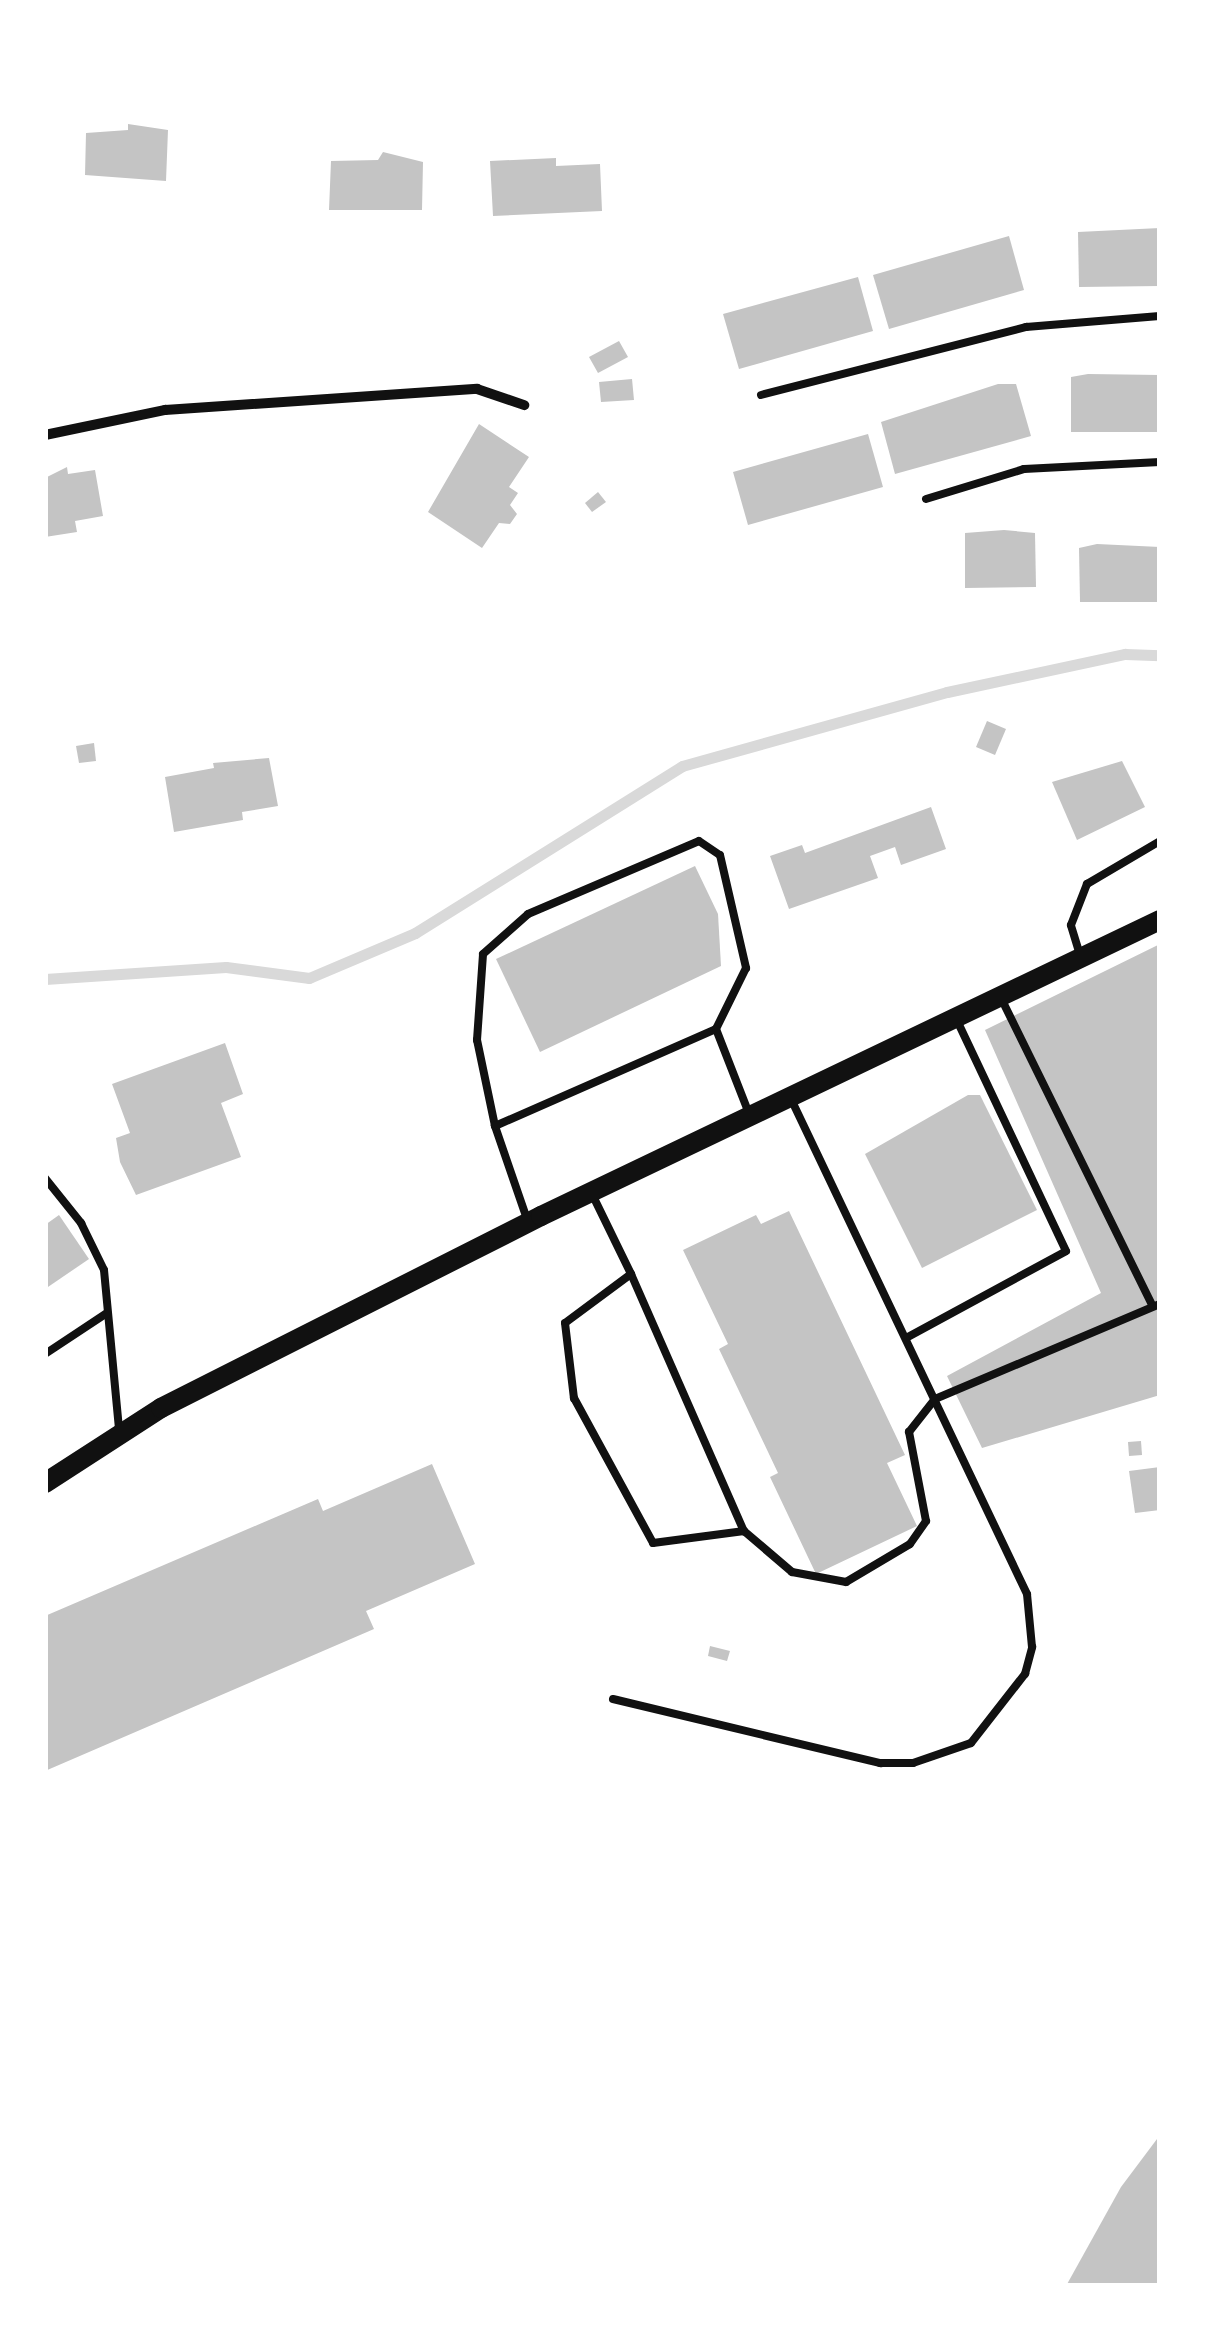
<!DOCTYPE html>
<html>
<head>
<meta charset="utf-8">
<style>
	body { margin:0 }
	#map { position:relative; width:1205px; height:2331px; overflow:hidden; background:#fff; font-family:Georgia,serif }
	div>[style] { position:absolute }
	.stream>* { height:11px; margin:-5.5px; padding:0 5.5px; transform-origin:5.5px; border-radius:5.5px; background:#d9d9d9 }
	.building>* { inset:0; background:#c4c4c4 }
	.service>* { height:8px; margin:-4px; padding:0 4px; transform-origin:4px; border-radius:4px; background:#111 }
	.minor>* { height:10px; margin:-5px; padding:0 5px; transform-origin:5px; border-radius:5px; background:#111 }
	.secondary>* { height:20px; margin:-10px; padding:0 10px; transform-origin:10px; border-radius:10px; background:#111 }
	span { translate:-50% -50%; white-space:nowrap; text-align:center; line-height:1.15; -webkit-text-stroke:8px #fff; paint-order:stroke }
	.frame { position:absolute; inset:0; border:48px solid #fff; pointer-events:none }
</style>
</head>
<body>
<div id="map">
	<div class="stream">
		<i style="left:45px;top:979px;width:181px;rotate:-3.8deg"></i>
		<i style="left:226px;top:967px;width:84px;rotate:7.5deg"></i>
		<i style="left:309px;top:978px;width:115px;rotate:-23deg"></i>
		<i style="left:415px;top:933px;width:315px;rotate:-32deg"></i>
		<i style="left:682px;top:766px;width:275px;rotate:-15.6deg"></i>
		<i style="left:947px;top:692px;width:182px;rotate:-12.1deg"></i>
		<i style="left:1125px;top:654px;width:35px;rotate:2deg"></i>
	</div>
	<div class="building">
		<i style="clip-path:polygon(128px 124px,168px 130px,166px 181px,85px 175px,86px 133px,128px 130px)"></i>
		<i style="clip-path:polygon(383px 152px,423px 162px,422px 210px,329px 210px,331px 161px,378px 160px)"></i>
		<i style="clip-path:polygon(556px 158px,556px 166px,600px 164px,602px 211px,493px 216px,490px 161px)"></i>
		<i style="clip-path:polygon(1160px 228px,1160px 286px,1079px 287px,1078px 232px)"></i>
		<i style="clip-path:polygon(1009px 236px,1024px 290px,889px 329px,873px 275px)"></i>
		<i style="clip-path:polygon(858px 277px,873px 331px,739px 369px,723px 314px)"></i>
		<i style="clip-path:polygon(619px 341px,628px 357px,598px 373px,589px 357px)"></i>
		<i style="clip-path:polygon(1088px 374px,1160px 375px,1160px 432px,1071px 432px,1071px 377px)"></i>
		<i style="clip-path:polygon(632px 379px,634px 400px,601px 402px,599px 382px)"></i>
		<i style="clip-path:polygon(998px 384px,1016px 384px,1031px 436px,895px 474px,881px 422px)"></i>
		<i style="clip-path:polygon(479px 424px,529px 457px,509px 487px,518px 493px,510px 505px,517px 514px,510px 524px,499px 523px,482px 548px,428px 512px)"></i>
		<i style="clip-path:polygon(868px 434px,883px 487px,748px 525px,733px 472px)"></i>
		<i style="clip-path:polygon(67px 467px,68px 474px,95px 470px,103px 516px,75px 521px,77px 532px,45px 537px,45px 478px)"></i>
		<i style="clip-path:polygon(598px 492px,606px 502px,592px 512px,585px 503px)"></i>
		<i style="clip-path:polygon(1004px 530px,1035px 533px,1036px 587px,965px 588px,965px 533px)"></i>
		<i style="clip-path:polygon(1097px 544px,1160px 547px,1160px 602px,1080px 602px,1079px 548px)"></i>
		<i style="clip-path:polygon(987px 721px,1006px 729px,995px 755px,976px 747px)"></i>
		<i style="clip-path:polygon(94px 743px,96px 761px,79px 763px,76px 746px)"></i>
		<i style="clip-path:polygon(269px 758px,278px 806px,242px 812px,243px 820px,174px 832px,165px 777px,214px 768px,213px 763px)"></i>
		<i style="clip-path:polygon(1122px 761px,1145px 807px,1077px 840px,1052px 782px)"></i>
		<i style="clip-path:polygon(931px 807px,946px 849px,901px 865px,895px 847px,870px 856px,878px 878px,789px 909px,770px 856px,802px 845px,805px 853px)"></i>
		<i style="clip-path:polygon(695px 866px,718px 914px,721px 966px,540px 1052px,496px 959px)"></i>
		<i style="clip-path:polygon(1160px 944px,1160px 1395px,982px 1448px,947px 1376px,1101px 1293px,985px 1030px)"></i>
		<i style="clip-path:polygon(225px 1043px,243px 1094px,221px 1103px,241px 1157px,136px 1195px,120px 1162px,116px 1138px,130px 1133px,112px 1084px)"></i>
		<i style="clip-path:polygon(968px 1095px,980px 1095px,1037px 1210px,922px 1268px,865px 1154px)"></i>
		<i style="clip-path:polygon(789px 1211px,905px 1455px,887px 1463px,917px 1526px,816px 1574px,770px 1477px,778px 1473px,719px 1349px,728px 1344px,683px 1250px,756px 1215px,761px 1224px)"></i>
		<i style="clip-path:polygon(59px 1215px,89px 1259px,45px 1289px,45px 1225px)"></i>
		<i style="clip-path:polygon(1141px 1441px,1142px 1455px,1129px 1456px,1128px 1442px)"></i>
		<i style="clip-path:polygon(432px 1464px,475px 1564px,366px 1611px,374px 1629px,45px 1771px,45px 1616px,318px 1499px,323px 1511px)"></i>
		<i style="clip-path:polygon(1160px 1467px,1160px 1510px,1135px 1513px,1129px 1471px)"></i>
		<i style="clip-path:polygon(710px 1646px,730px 1651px,727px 1661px,708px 1656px)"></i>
		<i style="clip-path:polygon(1160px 2135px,1160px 2286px,1066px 2286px,1121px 2187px)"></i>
	</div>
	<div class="service">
		<i style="left:761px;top:395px;width:274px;rotate:-14.4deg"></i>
		<i style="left:1026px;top:327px;width:134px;rotate:-4.7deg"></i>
		<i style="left:926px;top:499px;width:102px;rotate:-17deg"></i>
		<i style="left:1024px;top:469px;width:136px;rotate:-2.9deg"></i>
		<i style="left:1080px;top:955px;width:31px;rotate:-107deg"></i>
		<i style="left:1071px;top:925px;width:44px;rotate:-68.7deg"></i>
		<i style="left:1087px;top:884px;width:85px;rotate:-30.5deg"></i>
		<i style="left:1002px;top:1000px;width:340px;rotate:63.8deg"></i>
		<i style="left:495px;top:1126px;width:88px;rotate:-101.8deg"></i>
		<i style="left:477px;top:1040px;width:86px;rotate:-86deg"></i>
		<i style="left:483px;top:954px;width:60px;rotate:-41.6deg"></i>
		<i style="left:528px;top:914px;width:186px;rotate:-23.1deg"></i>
		<i style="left:699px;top:841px;width:25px;rotate:34deg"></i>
		<i style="left:720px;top:855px;width:116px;rotate:77deg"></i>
		<i style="left:746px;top:968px;width:68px;rotate:116.2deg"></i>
		<i style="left:45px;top:1178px;width:58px;rotate:51.3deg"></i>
		<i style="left:81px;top:1223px;width:52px;rotate:63.9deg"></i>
		<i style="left:104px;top:1270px;width:161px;rotate:84.6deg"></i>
		<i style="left:593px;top:1196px;width:87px;rotate:64deg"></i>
		<i style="left:631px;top:1274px;width:82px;rotate:143.4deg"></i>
		<i style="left:565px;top:1323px;width:76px;rotate:83.2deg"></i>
		<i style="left:574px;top:1398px;width:165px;rotate:61.4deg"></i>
		<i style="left:653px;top:1543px;width:92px;rotate:-7.5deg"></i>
		<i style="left:744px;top:1531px;width:63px;rotate:40.5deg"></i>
		<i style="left:792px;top:1572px;width:55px;rotate:10.5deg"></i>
		<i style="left:846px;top:1582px;width:74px;rotate:-30.7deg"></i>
		<i style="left:910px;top:1544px;width:28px;rotate:-55deg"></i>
		<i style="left:926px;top:1521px;width:91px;rotate:-100.8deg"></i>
		<i style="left:909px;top:1432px;width:42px;rotate:-51.8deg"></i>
		<i style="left:935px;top:1399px;width:244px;rotate:-22.9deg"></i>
		<i style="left:528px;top:1222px;width:102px;rotate:-109deg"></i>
		<i style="left:495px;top:1126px;width:241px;rotate:-23.7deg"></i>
		<i style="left:716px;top:1029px;width:93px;rotate:68.7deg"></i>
		<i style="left:631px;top:1274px;width:281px;rotate:66.3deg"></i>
		<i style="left:906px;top:1338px;width:182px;rotate:-28.5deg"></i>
		<i style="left:1066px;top:1251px;width:258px;rotate:-115.3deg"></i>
		<i style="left:45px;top:1354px;width:74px;rotate:-33.5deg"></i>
		<i style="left:613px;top:1699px;width:275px;rotate:13.5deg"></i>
		<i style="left:880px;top:1763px;width:33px"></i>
		<i style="left:913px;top:1763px;width:61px;rotate:-19deg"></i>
		<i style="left:971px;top:1743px;width:88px;rotate:-52deg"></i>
		<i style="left:1025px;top:1674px;width:28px;rotate:-75deg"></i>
		<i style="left:1032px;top:1647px;width:53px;rotate:-95.4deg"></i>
		<i style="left:1027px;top:1594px;width:546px;rotate:-115.49deg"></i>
	</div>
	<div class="minor">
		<i style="left:45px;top:435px;width:123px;rotate:-11.8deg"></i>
		<i style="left:165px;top:410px;width:313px;rotate:-3.9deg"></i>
		<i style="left:477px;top:389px;width:50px;rotate:18.8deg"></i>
	</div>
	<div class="secondary">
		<i style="left:45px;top:1483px;width:138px;rotate:-32.9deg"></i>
		<i style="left:161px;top:1408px;width:426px;rotate:-26.8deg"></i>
		<i style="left:541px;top:1216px;width:686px;rotate:-25.56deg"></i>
	</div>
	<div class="frame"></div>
</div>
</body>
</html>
